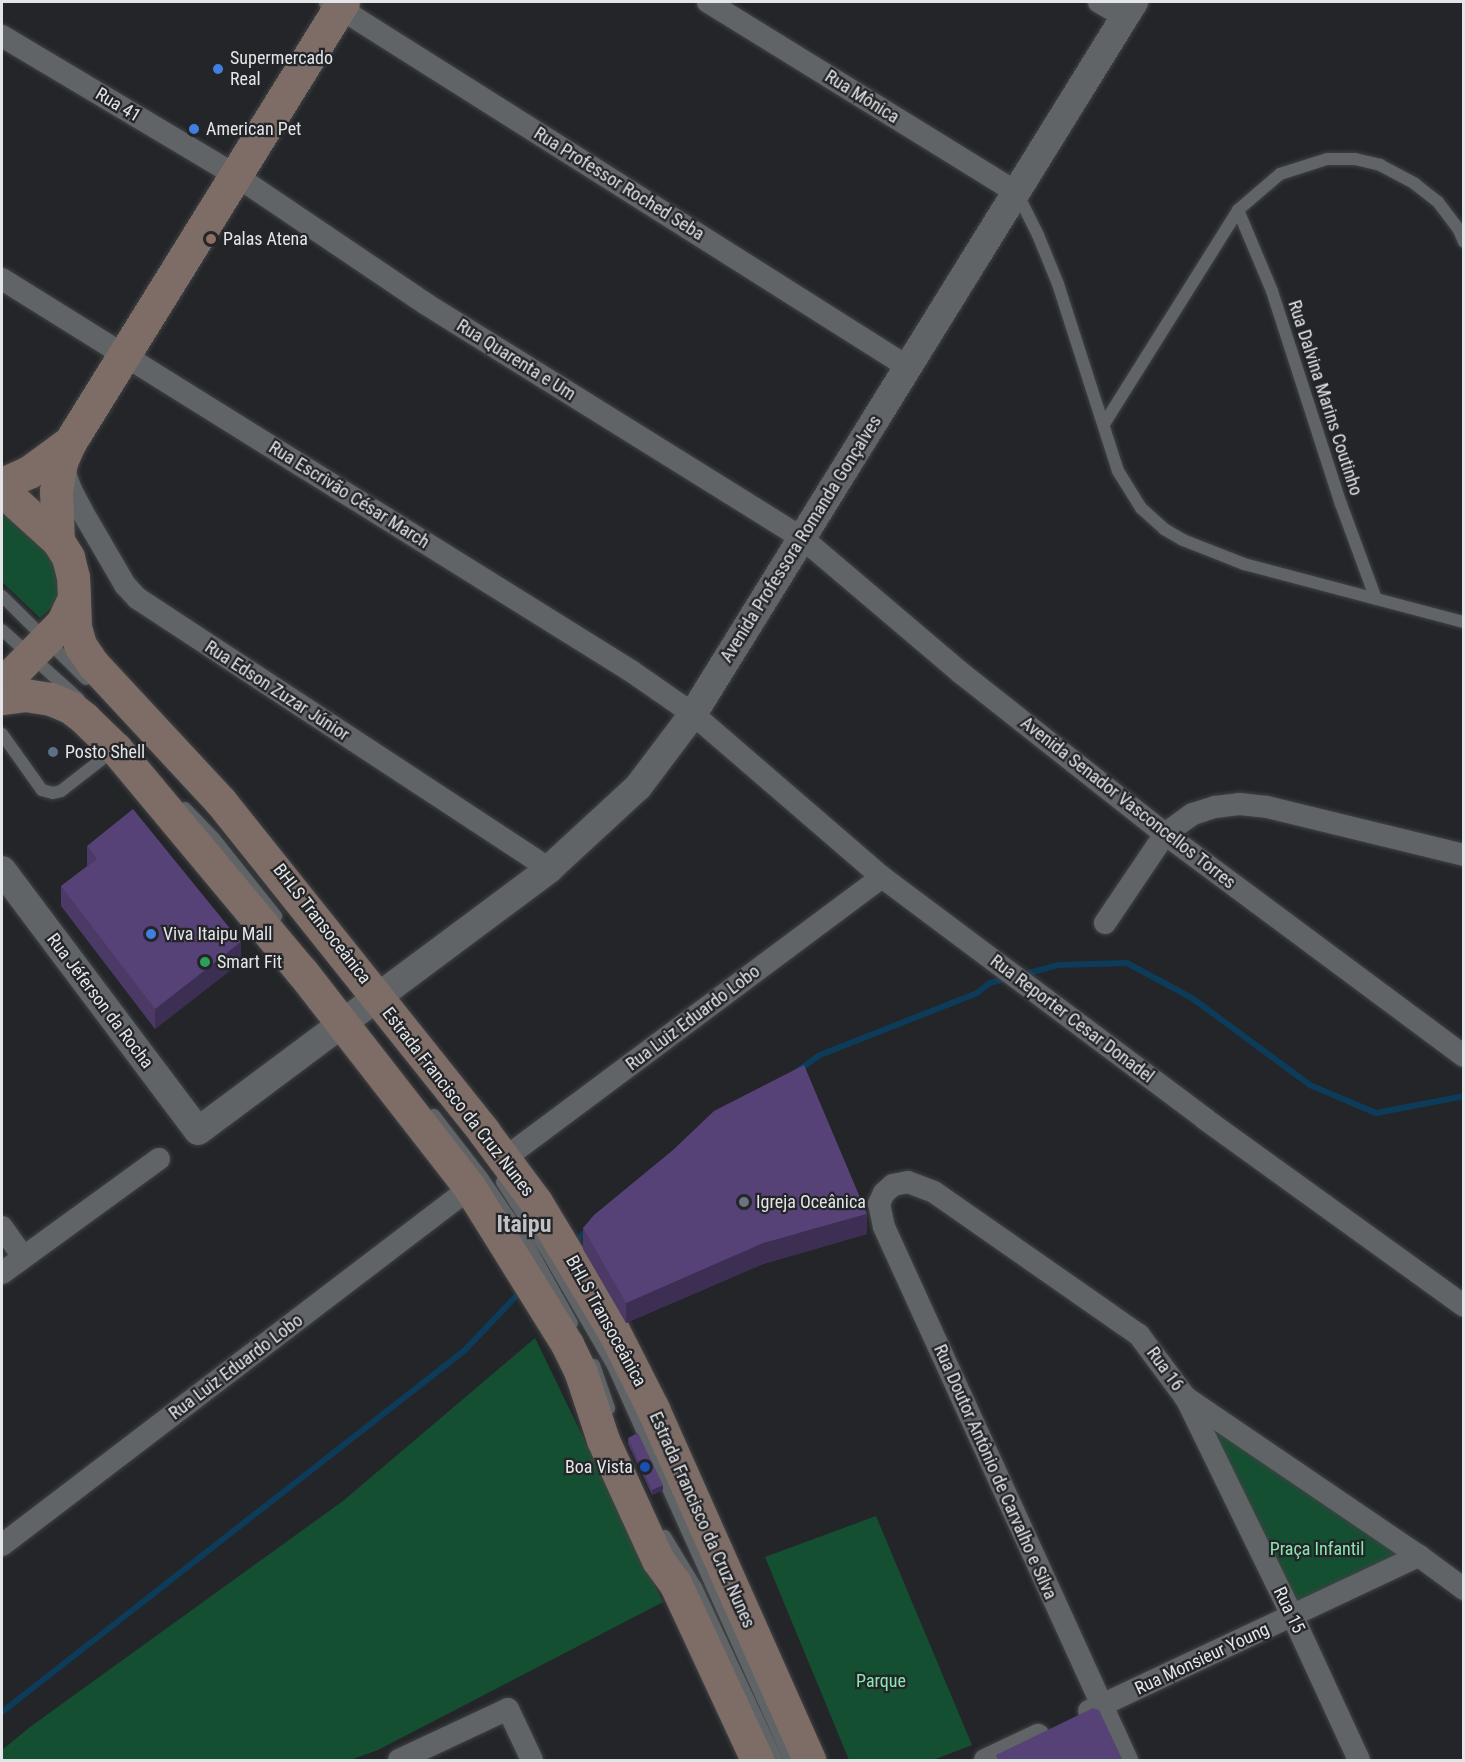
<!DOCTYPE html>
<html>
<head>
<meta charset="utf-8">
<style>
	body { margin:0 }
	#map { position:relative; width:1465px; height:1762px; overflow:hidden; background:#232528; font-family:"Roboto Condensed",sans-serif }
	div>[style] { position:absolute }
	.green>* { inset:0; background:#154f32 }
	.stream>* { height:6px; margin:-3px; padding:0 3px; transform-origin:3px; border-radius:3px; background:#0d3c5a }
	.roads { filter:drop-shadow(0 0 2px #404244) drop-shadow(0 0 2px #404244) }
	.service>* { height:12px; margin:-6px; padding:0 6px; transform-origin:6px; border-radius:6px; background:#616467 }
	.minor>* { height:22px; margin:-11px; padding:0 11px; transform-origin:11px; border-radius:11px; background:#616467 }
	.tertiary>* { height:28px; margin:-14px; padding:0 14px; transform-origin:14px; border-radius:14px; background:#616467 }
	.secondary>* { height:33px; margin:-16.5px; padding:0 16.5px; transform-origin:16.5px; border-radius:16.5px; background:#7e6c66 }
	.wall>* { inset:0; background:#4b3966 }
	.shaded-wall>* { inset:0; background:#3d2e53 }
	.building>* { inset:0; background:#574277 }
	.dots>* { width:16px; height:16px; translate:-50% -50%; box-sizing:border-box; border:3px solid #232528; border-radius:50% }
	span { translate:-50% -50%; white-space:nowrap; text-align:center; line-height:1.15; -webkit-text-stroke:4.5px #232528; paint-order:stroke }
	.poi-label { font-size:18px; color:#e4e5e7 }
	.left { translate:0 -50%; text-align:left }
	.right { translate:-100% -50%; text-align:right }
	.street-label { font-size:18px; color:#e4e5e7 }
	.park-label { font-size:18px; color:#89e8b1 }
	.district-label { font-size:24px; color:#c0c2c6; font-weight:700 }
	.frame { position:absolute; inset:0; border:3px solid #e4e5e7; pointer-events:none }
</style>
</head>
<body>
<div id="map">
	<div class="green">
		<i style="clip-path:polygon(2px 509px,53px 554px,59px 566px,58px 601px,40px 618px,2px 582px)"></i>
		<i style="clip-path:polygon(535px 1338px,663px 1602px,378px 1750px,350px 1760px,2px 1760px,2px 1750px,30px 1727px,343px 1501px)"></i>
		<i style="clip-path:polygon(1206px 1417px,1407px 1557px,1296px 1609px)"></i>
		<i style="clip-path:polygon(876px 1516px,972px 1745px,933px 1760px,849px 1760px,765px 1557px)"></i>
	</div>
	<div class="stream">
		<i style="left:1021px;top:975px;width:38px;rotate:-15deg"></i>
		<i style="left:1058px;top:965px;width:69px;rotate:-1.7deg"></i>
		<i style="left:1127px;top:963px;width:74px;rotate:28.3deg"></i>
		<i style="left:1192px;top:998px;width:147px;rotate:36.4deg"></i>
		<i style="left:1310px;top:1085px;width:72px;rotate:23deg"></i>
		<i style="left:1376px;top:1113px;width:90px;rotate:-10.9deg"></i>
		<i style="left:799px;top:1070px;width:26px;rotate:-36deg"></i>
		<i style="left:820px;top:1055px;width:169px;rotate:-21.5deg"></i>
		<i style="left:977px;top:993px;width:16px;rotate:-38deg"></i>
		<i style="left:990px;top:983px;width:19px;rotate:-16deg"></i>
		<i style="left:578px;top:1239px;width:15px;rotate:-42deg"></i>
		<i style="left:2px;top:1712px;width:588px;rotate:-38.02deg"></i>
		<i style="left:465px;top:1350px;width:81px;rotate:-46.5deg"></i>
	</div>
	<div class="roads">
		<div class="service">
			<i style="left:1017px;top:193px;width:47px;rotate:63.4deg"></i>
			<i style="left:1038px;top:235px;width:53px;rotate:67.8deg"></i>
			<i style="left:1058px;top:284px;width:196px;rotate:72.2deg"></i>
			<i style="left:1118px;top:471px;width:44px;rotate:58.1deg"></i>
			<i style="left:1141px;top:508px;width:31px;rotate:42deg"></i>
			<i style="left:1164px;top:529px;width:22px;rotate:30deg"></i>
			<i style="left:1183px;top:540px;width:66px;rotate:21.5deg"></i>
			<i style="left:1244px;top:564px;width:228px;rotate:14.8deg"></i>
			<i style="left:1238px;top:210px;width:88px;rotate:67.2deg"></i>
			<i style="left:1272px;top:291px;width:224px;rotate:72.1deg"></i>
			<i style="left:1341px;top:504px;width:101px;rotate:69.8deg"></i>
			<i style="left:1104px;top:424px;width:252px;rotate:-57.9deg"></i>
			<i style="left:1238px;top:210px;width:55px;rotate:-40.6deg"></i>
			<i style="left:1280px;top:174px;width:49px;rotate:-17.7deg"></i>
			<i style="left:1327px;top:159px;width:28px"></i>
			<i style="left:1355px;top:159px;width:26px;rotate:13deg"></i>
			<i style="left:1380px;top:165px;width:40px;rotate:28deg"></i>
			<i style="left:1415px;top:184px;width:29px;rotate:38deg"></i>
			<i style="left:1438px;top:202px;width:35px;rotate:53deg"></i>
			<i style="left:1459px;top:230px;width:13px;rotate:67deg"></i>
			<i style="left:2px;top:596px;width:118px;rotate:44.7deg"></i>
			<i style="left:2px;top:630px;width:103px;rotate:41.9deg"></i>
			<i style="left:2px;top:734px;width:69px;rotate:54.5deg"></i>
			<i style="left:42px;top:790px;width:11px;rotate:15deg"></i>
			<i style="left:53px;top:793px;width:8px;rotate:-14deg"></i>
			<i style="left:61px;top:791px;width:68px;rotate:-37.9deg"></i>
			<i style="left:185px;top:808px;width:42px;rotate:46deg"></i>
			<i style="left:214px;top:838px;width:100px;rotate:51.5deg"></i>
			<i style="left:434px;top:1115px;width:78px;rotate:52.3deg"></i>
			<i style="left:482px;top:1177px;width:86px;rotate:55.9deg"></i>
			<i style="left:530px;top:1248px;width:86px;rotate:60.8deg"></i>
			<i style="left:502px;top:1182px;width:85px;rotate:57.4deg"></i>
			<i style="left:548px;top:1254px;width:129px;rotate:59.9deg"></i>
			<i style="left:613px;top:1366px;width:432px;rotate:65.8deg"></i>
			<i style="left:594px;top:1365px;width:46px;rotate:70.8deg"></i>
			<i style="left:665px;top:1536px;width:60px;rotate:58.7deg"></i>
			<i style="left:696px;top:1587px;width:191px;rotate:64.9deg"></i>
		</div>
		<div class="minor">
			<i style="left:330px;top:2px;width:684px;rotate:32.27deg"></i>
			<i style="left:708px;top:2px;width:362px;rotate:31.7deg"></i>
			<i style="left:1099px;top:2px;width:30px;rotate:30deg"></i>
			<i style="left:2px;top:36px;width:271px;rotate:30.8deg"></i>
			<i style="left:235px;top:175px;width:230px;rotate:34deg"></i>
			<i style="left:426px;top:304px;width:443px;rotate:31.9deg"></i>
			<i style="left:802px;top:538px;width:209px;rotate:40.3deg"></i>
			<i style="left:961px;top:673px;width:260px;rotate:38.3deg"></i>
			<i style="left:1165px;top:834px;width:372px;rotate:36.6deg"></i>
			<i style="left:2px;top:279px;width:741px;rotate:31.93deg"></i>
			<i style="left:631px;top:671px;width:75px;rotate:34.7deg"></i>
			<i style="left:693px;top:714px;width:250px;rotate:40.8deg"></i>
			<i style="left:882px;top:877px;width:404px;rotate:36.8deg"></i>
			<i style="left:1205px;top:1119px;width:319px;rotate:35.8deg"></i>
			<i style="left:62px;top:465px;width:27px;rotate:70deg"></i>
			<i style="left:71px;top:490px;width:24px;rotate:62deg"></i>
			<i style="left:82px;top:511px;width:86px;rotate:59.8deg"></i>
			<i style="left:125px;top:585px;width:18px;rotate:47deg"></i>
			<i style="left:137px;top:598px;width:493px;rotate:33.3deg"></i>
			<i style="left:1105px;top:923px;width:107px;rotate:-56deg"></i>
			<i style="left:1165px;top:834px;width:34px;rotate:-36deg"></i>
			<i style="left:1193px;top:814px;width:23px;rotate:-18deg"></i>
			<i style="left:1215px;top:807px;width:24px;rotate:-7deg"></i>
			<i style="left:1239px;top:804px;width:28px;rotate:6deg"></i>
			<i style="left:1267px;top:807px;width:203px;rotate:13.7deg"></i>
			<i style="left:505px;top:1158px;width:470px;rotate:-36.7deg"></i>
			<i style="left:2px;top:1227px;width:37px;rotate:55deg"></i>
			<i style="left:2px;top:1273px;width:194px;rotate:-36deg"></i>
			<i style="left:1186px;top:1398px;width:244px;rotate:64deg"></i>
			<i style="left:1293px;top:1617px;width:157px;rotate:65.2deg"></i>
			<i style="left:2px;top:1545px;width:589px;rotate:-37.34deg"></i>
			<i style="left:1089px;top:1711px;width:365px;rotate:-25.2deg"></i>
			<i style="left:399px;top:1760px;width:120px;rotate:-25.1deg"></i>
			<i style="left:508px;top:1709px;width:56px;rotate:64.8deg"></i>
			<i style="left:985px;top:1760px;width:59px;rotate:-25.3deg"></i>
			<i style="left:1127px;top:1760px;width:586px;rotate:-114.51deg"></i>
			<i style="left:884px;top:1227px;width:24px;rotate:-102deg"></i>
			<i style="left:879px;top:1204px;width:12px;rotate:-66deg"></i>
			<i style="left:884px;top:1193px;width:12px;rotate:-42deg"></i>
			<i style="left:893px;top:1185px;width:15px;rotate:-11deg"></i>
			<i style="left:908px;top:1182px;width:28px;rotate:21deg"></i>
			<i style="left:934px;top:1192px;width:250px;rotate:34.9deg"></i>
			<i style="left:1139px;top:1335px;width:77px;rotate:53.4deg"></i>
			<i style="left:1185px;top:1397px;width:283px;rotate:34.2deg"></i>
			<i style="left:1419px;top:1556px;width:56px;rotate:36.3deg"></i>
		</div>
		<div class="tertiary">
			<i style="left:2px;top:870px;width:326px;rotate:53.1deg"></i>
			<i style="left:198px;top:1131px;width:438px;rotate:-36.7deg"></i>
			<i style="left:549px;top:869px;width:121px;rotate:-42.7deg"></i>
			<i style="left:638px;top:787px;width:91px;rotate:-53deg"></i>
			<i style="left:693px;top:714px;width:838px;rotate:-58.23deg"></i>
		</div>
		<div class="secondary">
			<i style="left:2px;top:484px;width:30px;rotate:-24deg"></i>
			<i style="left:29px;top:472px;width:51px;rotate:-36.2deg"></i>
			<i style="left:2px;top:490px;width:76px;rotate:42.3deg"></i>
			<i style="left:58px;top:541px;width:19px;rotate:58deg"></i>
			<i style="left:68px;top:557px;width:21px;rotate:76deg"></i>
			<i style="left:73px;top:577px;width:21px;rotate:87deg"></i>
			<i style="left:74px;top:598px;width:26px;rotate:115deg"></i>
			<i style="left:63px;top:622px;width:87px;rotate:134.5deg"></i>
			<i style="left:58px;top:541px;width:50px;rotate:-92.3deg"></i>
			<i style="left:56px;top:491px;width:29px;rotate:-80deg"></i>
			<i style="left:61px;top:462px;width:22px;rotate:-66deg"></i>
			<i style="left:70px;top:442px;width:518px;rotate:-58.18deg"></i>
			<i style="left:74px;top:598px;width:29px;rotate:88deg"></i>
			<i style="left:75px;top:627px;width:19px;rotate:74deg"></i>
			<i style="left:80px;top:645px;width:22px;rotate:56deg"></i>
			<i style="left:92px;top:663px;width:190px;rotate:47.1deg"></i>
			<i style="left:221px;top:802px;width:422px;rotate:51.4deg"></i>
			<i style="left:484px;top:1132px;width:87px;rotate:53.4deg"></i>
			<i style="left:536px;top:1202px;width:149px;rotate:59deg"></i>
			<i style="left:613px;top:1330px;width:89px;rotate:63.1deg"></i>
			<i style="left:653px;top:1409px;width:384px;rotate:66deg"></i>
			<i style="left:2px;top:698px;width:23px;rotate:-7deg"></i>
			<i style="left:25px;top:695px;width:26px;rotate:9deg"></i>
			<i style="left:51px;top:699px;width:21px;rotate:23deg"></i>
			<i style="left:70px;top:707px;width:18px;rotate:38deg"></i>
			<i style="left:84px;top:718px;width:45px;rotate:44.1deg"></i>
			<i style="left:116px;top:749px;width:290px;rotate:50.2deg"></i>
			<i style="left:302px;top:972px;width:274px;rotate:52.1deg"></i>
			<i style="left:470px;top:1188px;width:184px;rotate:58.1deg"></i>
			<i style="left:567px;top:1344px;width:32px;rotate:64deg"></i>
			<i style="left:581px;top:1373px;width:71px;rotate:71.8deg"></i>
			<i style="left:603px;top:1440px;width:132px;rotate:65.4deg"></i>
			<i style="left:658px;top:1560px;width:29px;rotate:54deg"></i>
			<i style="left:675px;top:1583px;width:195px;rotate:65.1deg"></i>
		</div>
	</div>
	<div class="wall">
		<i style="clip-path:polygon(87px 846px,241px 962px,155px 1029px,61px 906px,61px 886px,87px 866px)"></i>
		<i style="clip-path:polygon(583px 1228px,867px 1234px,763px 1264px,626px 1323px,583px 1249px)"></i>
		<i style="clip-path:polygon(628px 1438px,663px 1490px,652px 1495px,628px 1444px)"></i>
	</div>
	<div class="shaded-wall">
		<i style="clip-path:polygon(241px 942px,241px 962px,155px 1029px,155px 1009px)"></i>
		<i style="clip-path:polygon(867px 1214px,867px 1234px,763px 1264px,626px 1323px,626px 1303px,763px 1243px)"></i>
		<i style="clip-path:polygon(663px 1485px,663px 1490px,652px 1495px,652px 1490px)"></i>
	</div>
	<div class="building">
		<i style="clip-path:polygon(133px 809px,241px 942px,155px 1009px,61px 886px,97px 859px,87px 846px)"></i>
		<i style="clip-path:polygon(804px 1065px,867px 1214px,763px 1243px,626px 1303px,583px 1228px,594px 1215px,673px 1150px,714px 1111px)"></i>
		<i style="clip-path:polygon(638px 1433px,663px 1485px,652px 1490px,628px 1438px)"></i>
		<i style="clip-path:polygon(1093px 1708px,1099px 1710px,1123px 1761px,998px 1761px,996px 1755px)"></i>
	</div>
	<div class="dots">
		<i style="left:218px;top:69px;background:#3f7fe0"></i>
		<i style="left:194px;top:129px;background:#3f7fe0"></i>
		<i style="left:211px;top:239px;background:#8d6e63"></i>
		<i style="left:53px;top:752px;background:#5c6f8a"></i>
		<i style="left:151px;top:934px;background:#3f7fe0"></i>
		<i style="left:205px;top:962px;background:#2e9e5b"></i>
		<i style="left:744px;top:1202px;background:#6b7280"></i>
		<i style="left:645px;top:1467px;background:#1a4fb4"></i>
	</div>
	<div class="poi-label">
		<span class="left" style="left:230px;top:69px">Supermercado<br>Real</span>
		<span class="left" style="left:206px;top:129px">American Pet</span>
		<span class="left" style="left:223px;top:239px">Palas Atena</span>
		<span class="left" style="left:65px;top:752px">Posto Shell</span>
		<span class="left" style="left:163px;top:934px">Viva Itaipu Mall</span>
		<span class="left" style="left:217px;top:962px">Smart Fit</span>
		<span class="left" style="left:756px;top:1202px">Igreja Oceânica</span>
		<span class="right" style="left:633px;top:1467px">Boa Vista</span>
	</div>
	<div class="street-label">
		<span style="left:862px;top:97px;rotate:32deg">Rua Mônica</span>
		<span style="left:118px;top:105px;rotate:31deg">Rua 41</span>
		<span style="left:619px;top:184px;rotate:32deg">Rua Professor Roched Seba</span>
		<span style="left:516px;top:360px;rotate:32deg">Rua Quarenta e Um</span>
		<span style="left:1325px;top:398px;rotate:72deg">Rua Dalvina Marins Coutinho</span>
		<span style="left:349px;top:495px;rotate:32deg">Rua Escrivão César March</span>
		<span style="left:801px;top:539px;rotate:-58deg">Avenida Professora Romanda Gonçalves</span>
		<span style="left:277px;top:691px;rotate:33deg">Rua Edson Zuzar Júnior</span>
		<span style="left:1128px;top:803px;rotate:38deg">Avenida Senador Vasconcellos Torres</span>
		<span style="left:322px;top:924px;rotate:52deg">BHLS Transoceânica</span>
		<span style="left:100px;top:1001px;rotate:53deg">Rua Jéferson da Rocha</span>
		<span style="left:693px;top:1018px;rotate:-37deg">Rua Luiz Eduardo Lobo</span>
		<span style="left:1072px;top:1019px;rotate:37deg">Rua Reporter Cesar Donadel</span>
		<span style="left:458px;top:1102px;rotate:52deg">Estrada Francisco da Cruz Nunes</span>
		<span style="left:606px;top:1321px;rotate:61deg">BHLS Transoceânica</span>
		<span style="left:236px;top:1367px;rotate:-37deg">Rua Luiz Eduardo Lobo</span>
		<span style="left:1165px;top:1369px;rotate:54deg">Rua 16</span>
		<span style="left:995px;top:1472px;rotate:66deg">Rua Doutor Antônio de Carvalho e Silva</span>
		<span style="left:702px;top:1520px;rotate:66deg">Estrada Francisco da Cruz Nunes</span>
		<span style="left:1289px;top:1610px;rotate:64deg">Rua 15</span>
		<span style="left:1202px;top:1659px;rotate:-25deg">Rua Monsieur Young</span>
	</div>
	<div class="park-label">
		<span style="left:1317px;top:1549px">Praça Infantil</span>
		<span style="left:881px;top:1681px">Parque</span>
	</div>
	<div class="district-label">
		<span style="left:524px;top:1225px">Itaipu</span>
	</div>
	<div class="frame"></div>
</div>
</body>
</html>
